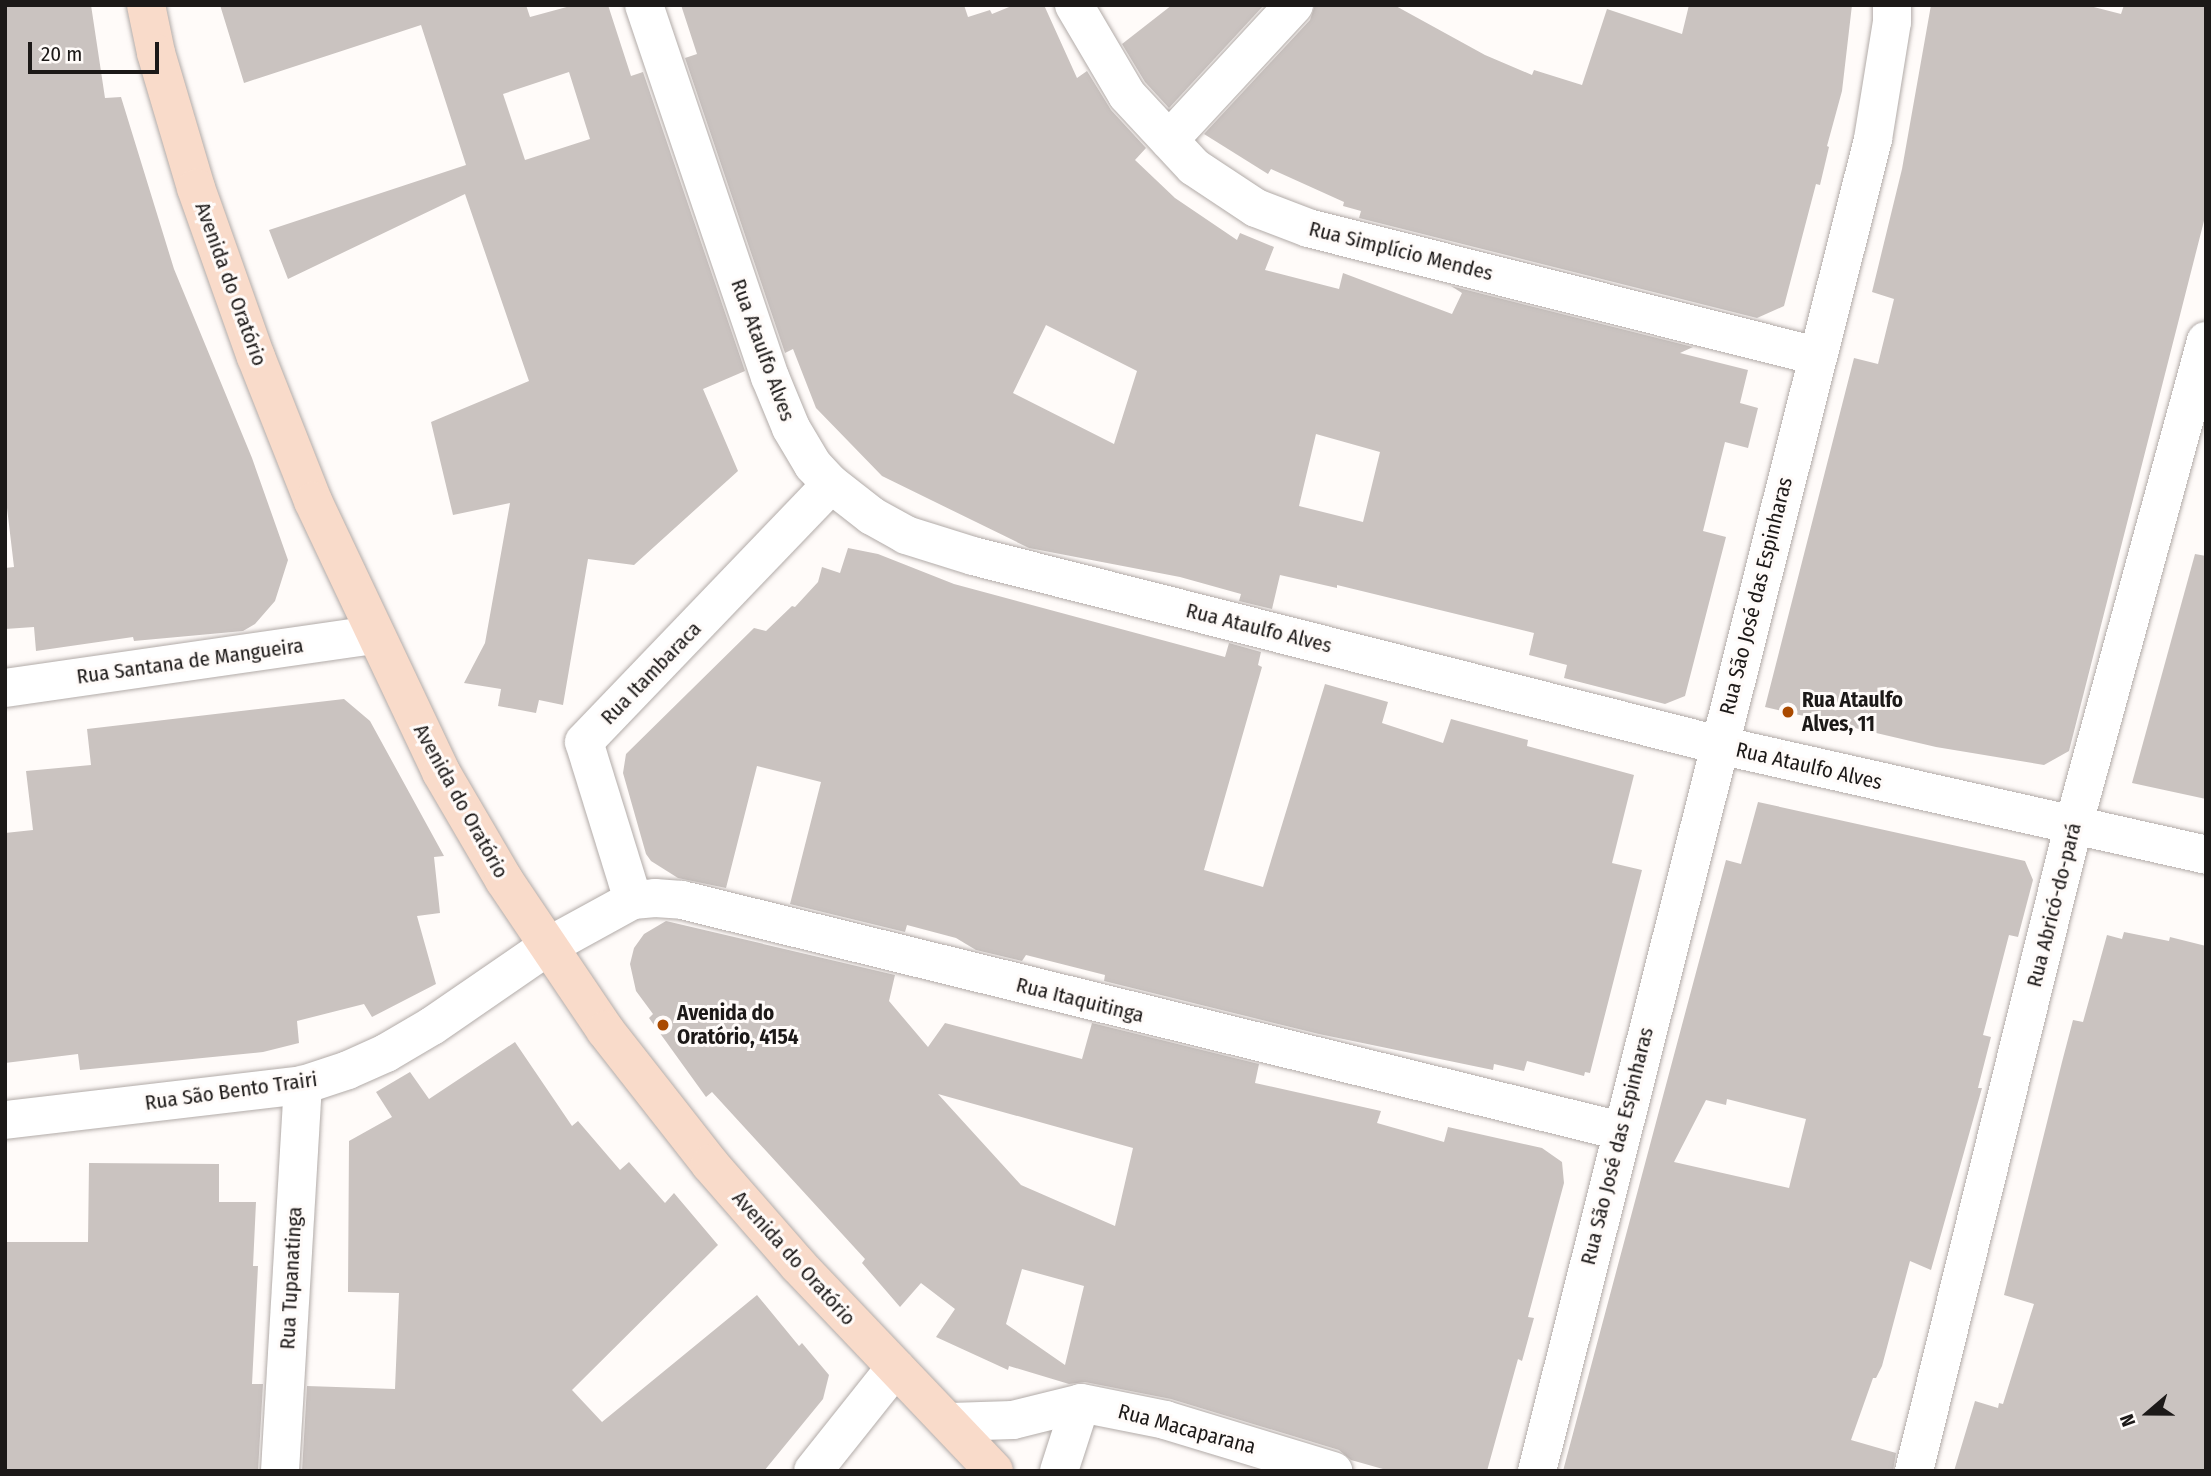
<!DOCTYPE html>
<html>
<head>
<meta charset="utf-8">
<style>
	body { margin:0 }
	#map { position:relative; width:2211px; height:1476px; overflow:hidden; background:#fffbf9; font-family:"Fira Sans Condensed",sans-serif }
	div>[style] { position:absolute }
	.building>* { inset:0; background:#cac3c0 }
	.roads { filter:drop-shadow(0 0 2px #b2aba8) drop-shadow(0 0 2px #b2aba8) }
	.street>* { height:38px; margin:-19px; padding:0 19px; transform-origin:19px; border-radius:19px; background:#fff }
	.secondary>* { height:38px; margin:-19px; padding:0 19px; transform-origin:19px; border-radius:19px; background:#f9dbca }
	.dots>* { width:19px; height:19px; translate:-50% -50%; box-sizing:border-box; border:4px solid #fffbf9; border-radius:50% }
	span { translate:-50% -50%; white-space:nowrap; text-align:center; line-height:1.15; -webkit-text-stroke:6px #fffbf9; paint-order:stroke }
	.street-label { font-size:21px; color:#1c1918 }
	.poi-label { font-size:21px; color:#1c1918; font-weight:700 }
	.left { translate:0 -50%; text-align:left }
	.frame { position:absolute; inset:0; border:7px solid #1c1918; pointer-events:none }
	.north { position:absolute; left:2113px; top:1378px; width:70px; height:70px; -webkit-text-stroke:5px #fffbf9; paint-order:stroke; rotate:250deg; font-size:19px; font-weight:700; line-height:28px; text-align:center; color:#1c1918 }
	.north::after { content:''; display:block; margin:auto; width:24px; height:32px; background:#1c1918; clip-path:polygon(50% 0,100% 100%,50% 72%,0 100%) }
	.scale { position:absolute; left:28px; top:42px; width:131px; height:32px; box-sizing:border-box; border:4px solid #1c1918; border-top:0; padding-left:9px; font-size:21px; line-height:24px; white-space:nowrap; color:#1c1918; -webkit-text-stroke:5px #fffbf9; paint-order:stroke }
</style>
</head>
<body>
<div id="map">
	<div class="building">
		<i style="clip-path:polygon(5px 5px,91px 5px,105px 98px,121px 97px,174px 269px,252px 458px,288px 560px,275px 601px,255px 624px,243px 631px,134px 641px,133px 637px,36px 651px,34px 627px,5px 629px,5px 568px,14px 567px,5px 491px)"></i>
		<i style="clip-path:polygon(evenodd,220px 5px,526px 5px,530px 17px,574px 5px,608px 5px,631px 76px,643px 72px,745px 371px,703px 389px,738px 471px,634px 565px,588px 559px,563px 705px,539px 700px,536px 713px,498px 706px,501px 689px,464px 683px,485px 643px,510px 503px,453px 515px,431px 422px,529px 381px,465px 194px,288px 279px,269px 230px,466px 165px,421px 25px,244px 83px,220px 5px,569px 72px,590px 139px,525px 160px,503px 94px,569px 72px)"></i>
		<i style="clip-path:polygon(evenodd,681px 5px,964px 5px,968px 17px,990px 10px,992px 14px,1014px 5px,1044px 5px,1077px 78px,1087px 71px,1111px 110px,1146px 148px,1135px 160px,1175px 198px,1237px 240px,1240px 233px,1274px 247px,1265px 270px,1339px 289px,1343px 273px,1452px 314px,1462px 293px,1451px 286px,1693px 347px,1680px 353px,1748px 370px,1740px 403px,1758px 408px,1748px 448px,1725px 442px,1703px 531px,1726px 537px,1685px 696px,1665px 704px,1564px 678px,1567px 665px,1529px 655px,1534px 633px,1337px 585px,1337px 588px,1280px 575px,1272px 609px,1239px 601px,1241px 594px,1180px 577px,1029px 548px,882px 476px,816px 408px,793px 349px,785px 353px,685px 58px,697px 54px,681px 5px,1046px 325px,1137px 371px,1114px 444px,1013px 393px,1046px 325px,681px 5px,1316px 434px,1380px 452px,1363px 522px,1299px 506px,1316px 434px)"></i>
		<i style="clip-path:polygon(1172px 5px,1264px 5px,1169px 108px,1145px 82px,1122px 44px)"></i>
		<i style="clip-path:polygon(1315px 5px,1394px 5px,1485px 55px,1532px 75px,1534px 70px,1582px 85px,1607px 9px,1682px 34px,1689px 5px,1852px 5px,1842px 91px,1827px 146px,1829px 147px,1820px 185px,1816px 184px,1784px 306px,1757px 318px,1359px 218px,1361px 211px,1343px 206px,1344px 202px,1271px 169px,1268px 174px,1204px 134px,1310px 20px)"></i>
		<i style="clip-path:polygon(1931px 5px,2086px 5px,2121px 14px,2124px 5px,2206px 5px,2206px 213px,2069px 751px,2044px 765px,1936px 747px,1765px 707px,1854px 358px,1878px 364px,1894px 299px,1872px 292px,1902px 169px)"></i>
		<i style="clip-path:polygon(848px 548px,878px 554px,954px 584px,1225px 657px,1229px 643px,1261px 652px,1258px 665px,1262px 667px,1204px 870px,1263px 887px,1325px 684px,1388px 702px,1382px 723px,1443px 743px,1451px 719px,1528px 740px,1527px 746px,1634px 775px,1612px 863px,1642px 870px,1590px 1073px,1585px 1072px,1584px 1076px,1527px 1061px,1524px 1071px,1494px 1064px,1493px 1070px,1319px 1034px,1104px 981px,1105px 975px,1026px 955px,1022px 961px,976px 950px,956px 938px,907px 925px,905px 932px,790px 904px,821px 782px,757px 766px,726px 888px,678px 878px,651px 861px,646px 854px,623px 773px,626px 754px,754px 628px,766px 631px,792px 606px,795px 607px,818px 582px,822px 567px,840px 573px)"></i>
		<i style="clip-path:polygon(2195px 554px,2206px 556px,2206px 799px,2132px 783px)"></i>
		<i style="clip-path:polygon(344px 699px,370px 721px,444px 856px,434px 857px,440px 913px,417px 916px,436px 984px,372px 1017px,364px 1004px,297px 1021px,299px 1043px,263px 1052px,80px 1070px,78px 1054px,5px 1063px,5px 833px,33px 830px,26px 771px,91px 765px,87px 729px)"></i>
		<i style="clip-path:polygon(evenodd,1758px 802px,2025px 861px,2033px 880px,2018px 937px,2009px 935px,1983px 1035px,1991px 1037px,1978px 1088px,1982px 1088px,1931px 1270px,1910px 1261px,1882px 1366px,1876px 1378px,1873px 1378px,1851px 1440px,1896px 1453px,1893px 1471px,1563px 1471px,1726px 860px,1741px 864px,1758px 802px,1727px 1099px,1806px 1119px,1789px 1188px,1674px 1162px,1706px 1100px,1726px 1105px,1727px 1099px)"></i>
		<i style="clip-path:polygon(evenodd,666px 921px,895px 975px,889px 1001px,928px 1047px,945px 1023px,1082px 1059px,1092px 1023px,1259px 1064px,1255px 1083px,1381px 1111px,1377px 1123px,1444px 1142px,1448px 1127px,1542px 1148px,1562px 1162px,1564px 1183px,1528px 1317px,1534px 1318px,1522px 1361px,1518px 1359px,1487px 1471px,1390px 1471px,1351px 1460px,1339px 1450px,1171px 1399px,1085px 1382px,1069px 1384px,1009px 1366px,1008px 1370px,936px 1337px,955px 1309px,921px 1283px,900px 1307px,862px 1263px,865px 1259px,712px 1092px,706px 1097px,649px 1018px,653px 1014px,636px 991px,630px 964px,634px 948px,644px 934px,666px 921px,938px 1094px,1133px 1148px,1115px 1226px,1021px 1185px,938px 1094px,666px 921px,1022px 1269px,1084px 1286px,1065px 1365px,1006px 1324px,1022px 1269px)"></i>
		<i style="clip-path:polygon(2124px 932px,2169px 941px,2170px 937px,2206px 946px,2206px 1471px,1954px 1471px,1975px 1401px,1998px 1408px,1999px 1403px,2003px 1404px,2034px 1304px,2004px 1295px,2062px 1062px,2073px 1020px,2083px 1022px,2107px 935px,2122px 939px)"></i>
		<i style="clip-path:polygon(515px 1042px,572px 1126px,578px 1121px,620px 1170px,629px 1162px,665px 1203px,674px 1193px,718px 1245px,572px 1390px,602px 1422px,757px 1295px,799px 1346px,802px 1343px,829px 1375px,823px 1399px,764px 1471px,302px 1471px,307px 1386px,395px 1389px,399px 1293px,348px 1292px,349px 1141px,392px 1117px,376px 1092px,410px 1072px,429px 1099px)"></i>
		<i style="clip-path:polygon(89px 1163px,219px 1164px,219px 1202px,256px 1202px,253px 1266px,258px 1266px,252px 1384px,263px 1384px,258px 1471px,5px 1471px,5px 1242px,88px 1242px)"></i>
	</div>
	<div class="roads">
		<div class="street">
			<i style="left:644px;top:5px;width:393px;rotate:71.3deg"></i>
			<i style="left:770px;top:377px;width:55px;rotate:67.6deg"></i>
			<i style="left:791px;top:428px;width:43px;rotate:59.3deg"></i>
			<i style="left:813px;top:465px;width:26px;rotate:47deg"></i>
			<i style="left:831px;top:484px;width:52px;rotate:38deg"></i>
			<i style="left:872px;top:516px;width:39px;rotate:29deg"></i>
			<i style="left:906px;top:535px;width:70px;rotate:17.4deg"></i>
			<i style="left:973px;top:556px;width:770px;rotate:14.22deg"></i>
			<i style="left:1719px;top:745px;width:499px;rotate:12.7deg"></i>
			<i style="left:1074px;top:5px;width:104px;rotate:59.5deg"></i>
			<i style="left:1127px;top:95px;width:98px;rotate:47.1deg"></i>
			<i style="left:1194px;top:167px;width:74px;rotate:33.5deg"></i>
			<i style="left:1256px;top:208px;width:56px;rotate:21deg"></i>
			<i style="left:1308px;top:228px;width:525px;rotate:14.12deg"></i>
			<i style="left:1169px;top:140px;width:184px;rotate:-47.2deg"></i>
			<i style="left:5px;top:688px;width:373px;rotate:-8.2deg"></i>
			<i style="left:633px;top:900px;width:165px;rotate:-107.2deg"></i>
			<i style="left:584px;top:742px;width:357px;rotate:-46.2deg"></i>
			<i style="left:5px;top:1120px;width:300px;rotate:-6.7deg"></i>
			<i style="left:303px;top:1085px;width:47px;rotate:-18.4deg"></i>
			<i style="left:348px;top:1070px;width:42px;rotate:-24.1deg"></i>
			<i style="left:386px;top:1053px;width:53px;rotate:-30.4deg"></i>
			<i style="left:432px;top:1026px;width:140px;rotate:-34.5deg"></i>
			<i style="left:547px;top:947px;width:98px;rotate:-28.7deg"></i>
			<i style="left:633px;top:900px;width:22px;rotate:-5deg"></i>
			<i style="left:655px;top:898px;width:27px;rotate:4deg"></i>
			<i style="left:682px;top:900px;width:967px;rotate:13.82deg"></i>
			<i style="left:950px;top:1422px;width:63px;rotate:-1.8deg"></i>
			<i style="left:1013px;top:1420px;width:70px;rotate:-14deg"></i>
			<i style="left:1081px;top:1403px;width:86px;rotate:11.4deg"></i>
			<i style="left:1165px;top:1420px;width:176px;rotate:16.9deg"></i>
			<i style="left:280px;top:1471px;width:387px;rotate:-86.6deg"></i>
			<i style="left:813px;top:1471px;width:132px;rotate:-51.5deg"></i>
			<i style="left:1059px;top:1471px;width:71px;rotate:-72.1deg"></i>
			<i style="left:1537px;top:1471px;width:1374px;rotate:-75.84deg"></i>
			<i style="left:1873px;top:139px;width:119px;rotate:-80.8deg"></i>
			<i style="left:1892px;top:22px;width:17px;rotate:-90deg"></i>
			<i style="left:1914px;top:1471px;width:663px;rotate:-76.13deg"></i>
			<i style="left:2073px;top:827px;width:504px;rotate:-74.7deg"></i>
		</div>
		<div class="secondary">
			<i style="left:146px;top:5px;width:49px;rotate:78.2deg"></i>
			<i style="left:156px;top:53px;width:141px;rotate:73.5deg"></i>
			<i style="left:196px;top:188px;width:179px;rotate:70.5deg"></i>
			<i style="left:256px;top:357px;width:155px;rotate:68.4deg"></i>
			<i style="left:313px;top:501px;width:300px;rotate:64.7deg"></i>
			<i style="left:441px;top:772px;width:125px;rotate:59.7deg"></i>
			<i style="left:504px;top:880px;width:181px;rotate:56deg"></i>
			<i style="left:605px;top:1030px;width:170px;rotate:51.9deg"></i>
			<i style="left:710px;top:1164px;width:134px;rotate:48.9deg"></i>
			<i style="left:798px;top:1265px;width:284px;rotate:46.4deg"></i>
		</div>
	</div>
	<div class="dots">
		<i style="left:1788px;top:712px;background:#aa4a00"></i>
		<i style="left:663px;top:1025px;background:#aa4a00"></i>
	</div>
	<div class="street-label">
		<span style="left:1401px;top:251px;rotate:14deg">Rua Simplício Mendes</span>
		<span style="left:231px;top:284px;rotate:70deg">Avenida do Oratório</span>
		<span style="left:763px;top:350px;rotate:70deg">Rua Ataulfo Alves</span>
		<span style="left:1756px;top:596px;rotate:-76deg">Rua São José das Espinharas</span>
		<span style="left:1259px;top:628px;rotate:14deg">Rua Ataulfo Alves</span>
		<span style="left:190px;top:661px;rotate:-8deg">Rua Santana de Mangueira</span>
		<span style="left:651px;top:673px;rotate:-46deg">Rua Itambaraca</span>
		<span style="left:1809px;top:766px;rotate:13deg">Rua Ataulfo Alves</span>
		<span style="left:461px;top:801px;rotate:61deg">Avenida do Oratório</span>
		<span style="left:2054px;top:905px;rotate:-76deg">Rua Abricó-do-pará</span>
		<span style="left:1080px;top:1000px;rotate:14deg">Rua Itaquitinga</span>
		<span style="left:231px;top:1091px;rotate:-8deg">Rua São Bento Trairi</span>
		<span style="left:1617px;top:1146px;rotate:-76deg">Rua São José das Espinharas</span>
		<span style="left:794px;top:1258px;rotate:48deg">Avenida do Oratório</span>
		<span style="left:291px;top:1278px;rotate:-87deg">Rua Tupanatinga</span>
		<span style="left:1187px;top:1429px;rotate:15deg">Rua Macaparana</span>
	</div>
	<div class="poi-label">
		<span class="left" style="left:1802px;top:712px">Rua Ataulfo<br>Alves, 11</span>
		<span class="left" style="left:677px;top:1025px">Avenida do<br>Oratório, 4154</span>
	</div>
	<div class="frame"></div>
	<div class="north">N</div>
	<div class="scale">20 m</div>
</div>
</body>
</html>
